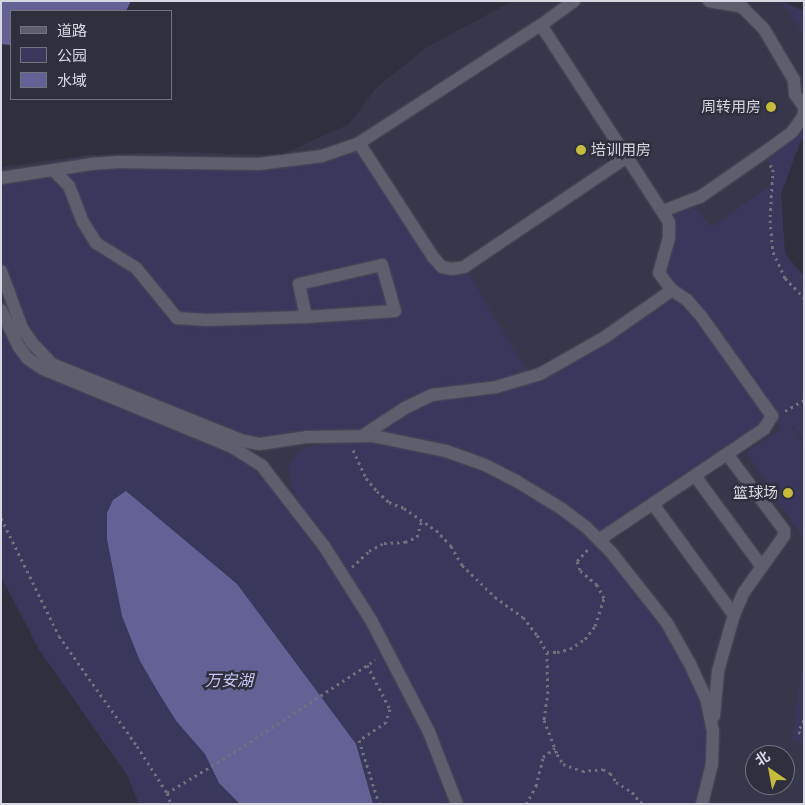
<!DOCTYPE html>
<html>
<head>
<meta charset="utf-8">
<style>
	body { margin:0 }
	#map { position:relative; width:805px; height:805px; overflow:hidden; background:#2f2f3d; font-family:Helvetica,"Noto Sans SC",sans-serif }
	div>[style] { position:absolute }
	.built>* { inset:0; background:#37374b }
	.green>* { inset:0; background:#39375c }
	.water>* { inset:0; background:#646294 }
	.path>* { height:3px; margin-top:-1.5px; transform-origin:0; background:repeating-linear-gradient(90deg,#71717d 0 2.5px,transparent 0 6.5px) }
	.roads { filter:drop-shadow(0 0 1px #4d4d59) drop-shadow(0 0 1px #4d4d59) }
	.minor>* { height:12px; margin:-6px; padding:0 6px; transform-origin:6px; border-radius:6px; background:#5e5e6d }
	.dots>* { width:14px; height:14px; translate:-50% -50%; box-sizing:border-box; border:2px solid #2f2f3d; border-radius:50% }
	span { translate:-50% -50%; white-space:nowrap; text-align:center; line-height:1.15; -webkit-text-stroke:5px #2f2f3d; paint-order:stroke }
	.poi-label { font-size:15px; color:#d7d8e1 }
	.right { translate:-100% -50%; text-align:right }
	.left { translate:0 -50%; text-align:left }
	.water-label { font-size:16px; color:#c7c7f6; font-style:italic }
	.frame { position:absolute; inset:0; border:2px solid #d7d8e1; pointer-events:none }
	.legend { position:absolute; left:10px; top:10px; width:162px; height:90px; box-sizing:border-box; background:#2f2f3d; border:1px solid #72737f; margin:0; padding:6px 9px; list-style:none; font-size:15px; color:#d7d8e1 }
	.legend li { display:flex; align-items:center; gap:10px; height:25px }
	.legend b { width:25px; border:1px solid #72737f }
	.north { position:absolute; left:745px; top:745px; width:50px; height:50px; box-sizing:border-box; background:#2f2f3d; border:1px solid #72737f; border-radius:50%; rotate:327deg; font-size:14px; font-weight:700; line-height:20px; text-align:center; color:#d7d8e1 }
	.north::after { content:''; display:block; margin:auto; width:18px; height:22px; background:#c5bc3d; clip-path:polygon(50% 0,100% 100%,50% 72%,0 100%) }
</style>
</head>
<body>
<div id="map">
	<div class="built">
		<i style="clip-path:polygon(evenodd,513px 1px,782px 1px,804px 11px,804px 137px,800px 143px,781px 194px,785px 254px,804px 276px,804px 804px,139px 804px,127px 775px,38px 648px,1px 576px,1px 167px,87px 155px,175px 152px,281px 155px,349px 124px,376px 88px,427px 47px,513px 1px,755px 755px,785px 755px,785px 785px,755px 785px,755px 755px)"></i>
	</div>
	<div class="green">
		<i style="clip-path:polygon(781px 1px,804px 11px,804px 35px,797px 25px)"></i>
		<i style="clip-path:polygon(804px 112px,804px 137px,800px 143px,781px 194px,785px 254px,804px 276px,804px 440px,794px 426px,792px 427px,804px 445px,804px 533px,801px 535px,746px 452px,781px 429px,772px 414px,772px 416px,599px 540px,690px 664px,713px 731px,702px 804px,139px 804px,127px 775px,38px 648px,1px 576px,1px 310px,27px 358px,262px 466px,302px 515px,291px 486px,289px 464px,300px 450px,345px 436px,260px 444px,81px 376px,32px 343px,1px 271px,1px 178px,91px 164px,259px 164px,359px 143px,442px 267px,464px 267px,531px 377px,672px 290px,659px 273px,669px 238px,663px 211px,691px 200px,711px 227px,771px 185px,773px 169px,762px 154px)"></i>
		<i style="clip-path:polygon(804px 666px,804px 742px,792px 741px,800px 678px)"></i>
	</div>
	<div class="water">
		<i style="clip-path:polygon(1px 1px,131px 1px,126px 11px,11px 11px,10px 45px,1px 44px)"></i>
		<i style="clip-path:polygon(126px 491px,237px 584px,356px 744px,373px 804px,240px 804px,219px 783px,205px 754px,177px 722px,158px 692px,140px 661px,122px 616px,107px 539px,107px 513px,113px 500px)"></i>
	</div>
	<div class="path">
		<i style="left:770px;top:165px;width:5px;rotate:53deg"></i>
		<i style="left:773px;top:169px;width:51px;rotate:93.4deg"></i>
		<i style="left:770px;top:220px;width:32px;rotate:85deg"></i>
		<i style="left:773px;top:252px;width:29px;rotate:65deg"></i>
		<i style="left:785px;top:278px;width:28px;rotate:46deg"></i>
		<i style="left:785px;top:411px;width:22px;rotate:-30deg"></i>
		<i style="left:353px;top:450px;width:31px;rotate:65deg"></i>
		<i style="left:366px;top:478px;width:17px;rotate:50deg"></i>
		<i style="left:377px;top:491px;width:16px;rotate:43deg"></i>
		<i style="left:389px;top:502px;width:16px;rotate:22deg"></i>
		<i style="left:404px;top:508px;width:39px;rotate:35deg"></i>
		<i style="left:436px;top:530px;width:22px;rotate:47deg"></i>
		<i style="left:451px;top:546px;width:22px;rotate:60deg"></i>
		<i style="left:462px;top:565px;width:46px;rotate:44.1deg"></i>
		<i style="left:495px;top:597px;width:34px;rotate:36deg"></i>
		<i style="left:523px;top:617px;width:23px;rotate:52deg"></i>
		<i style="left:537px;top:635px;width:20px;rotate:60deg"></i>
		<i style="left:547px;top:652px;width:39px;rotate:89deg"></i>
		<i style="left:548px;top:691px;width:29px;rotate:98deg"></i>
		<i style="left:544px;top:720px;width:36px;rotate:69deg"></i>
		<i style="left:557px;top:754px;width:12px;rotate:59deg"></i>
		<i style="left:563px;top:764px;width:20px;rotate:20deg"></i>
		<i style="left:582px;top:771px;width:21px;rotate:-5deg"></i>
		<i style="left:603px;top:769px;width:8px;rotate:30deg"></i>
		<i style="left:610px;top:773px;width:11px;rotate:56deg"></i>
		<i style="left:616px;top:782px;width:19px;rotate:32deg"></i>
		<i style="left:632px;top:792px;width:13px;rotate:51deg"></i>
		<i style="left:640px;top:802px;width:5px;rotate:22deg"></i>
		<i style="left:1px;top:518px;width:131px;rotate:63.8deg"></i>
		<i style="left:59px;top:636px;width:135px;rotate:54.7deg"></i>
		<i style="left:137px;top:746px;width:56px;rotate:57.4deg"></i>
		<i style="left:167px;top:793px;width:12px;rotate:70deg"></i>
		<i style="left:352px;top:567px;width:23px;rotate:-43deg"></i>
		<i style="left:369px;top:551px;width:17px;rotate:-28deg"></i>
		<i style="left:384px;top:543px;width:21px;rotate:-3deg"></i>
		<i style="left:405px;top:542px;width:13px;rotate:-23deg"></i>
		<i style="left:417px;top:537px;width:18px;rotate:-74deg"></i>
		<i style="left:547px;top:652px;width:10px"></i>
		<i style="left:557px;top:652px;width:13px;rotate:-13deg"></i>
		<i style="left:570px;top:649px;width:18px;rotate:-34deg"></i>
		<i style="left:585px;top:639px;width:16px;rotate:-52deg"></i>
		<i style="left:595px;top:626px;width:29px;rotate:-72deg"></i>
		<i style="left:604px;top:598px;width:15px;rotate:-118deg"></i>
		<i style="left:597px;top:585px;width:23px;rotate:-139deg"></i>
		<i style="left:580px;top:570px;width:9px;rotate:-108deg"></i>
		<i style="left:577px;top:561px;width:18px;rotate:-47deg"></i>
		<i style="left:367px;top:665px;width:50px;rotate:62.4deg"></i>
		<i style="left:390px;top:709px;width:14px;rotate:107deg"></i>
		<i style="left:386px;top:722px;width:32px;rotate:146deg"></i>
		<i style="left:359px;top:740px;width:67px;rotate:72.6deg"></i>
		<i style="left:804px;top:720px;width:13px;rotate:117deg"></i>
		<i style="left:798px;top:732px;width:6px;rotate:18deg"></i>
		<i style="left:167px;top:793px;width:84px;rotate:-31.4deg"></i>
		<i style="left:239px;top:749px;width:163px;rotate:-33.2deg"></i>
		<i style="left:526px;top:804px;width:21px;rotate:-61deg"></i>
		<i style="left:536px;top:786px;width:30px;rotate:-76deg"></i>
		<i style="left:543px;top:757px;width:15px;rotate:-37deg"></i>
	</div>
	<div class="roads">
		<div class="minor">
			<i style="left:709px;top:1px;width:34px;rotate:10deg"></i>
			<i style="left:742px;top:7px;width:31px;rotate:45deg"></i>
			<i style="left:764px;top:29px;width:59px;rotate:59.5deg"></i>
			<i style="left:794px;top:80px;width:14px;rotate:86deg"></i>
			<i style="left:795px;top:94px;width:16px;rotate:55deg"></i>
			<i style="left:541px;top:25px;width:235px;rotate:57deg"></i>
			<i style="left:669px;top:222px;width:16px;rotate:90deg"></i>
			<i style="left:669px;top:238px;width:36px;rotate:106deg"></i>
			<i style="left:659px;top:273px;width:21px;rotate:53deg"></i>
			<i style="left:672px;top:290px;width:18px;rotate:34deg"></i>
			<i style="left:687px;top:300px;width:21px;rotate:49deg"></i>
			<i style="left:701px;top:316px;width:123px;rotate:54.6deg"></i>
			<i style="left:772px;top:416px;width:15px;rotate:122deg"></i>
			<i style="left:764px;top:429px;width:199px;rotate:146.1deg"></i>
			<i style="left:359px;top:143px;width:136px;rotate:57deg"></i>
			<i style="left:433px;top:257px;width:13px;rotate:48deg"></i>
			<i style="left:442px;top:267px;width:10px;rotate:11deg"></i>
			<i style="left:452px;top:269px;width:12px;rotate:-9deg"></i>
			<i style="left:464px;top:267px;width:197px;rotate:-34deg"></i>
			<i style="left:54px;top:171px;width:21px;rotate:45deg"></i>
			<i style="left:69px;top:186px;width:39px;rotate:69deg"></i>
			<i style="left:83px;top:222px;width:25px;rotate:58deg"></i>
			<i style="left:96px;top:243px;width:47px;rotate:32deg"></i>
			<i style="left:136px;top:268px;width:65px;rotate:50.6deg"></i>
			<i style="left:177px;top:318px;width:29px;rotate:4deg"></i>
			<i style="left:206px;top:320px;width:100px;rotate:-1.7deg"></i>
			<i style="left:306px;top:317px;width:89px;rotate:-3.9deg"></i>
			<i style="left:395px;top:311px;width:48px;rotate:-105.8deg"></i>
			<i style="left:382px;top:265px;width:85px;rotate:167.1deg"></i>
			<i style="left:299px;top:284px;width:34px;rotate:78deg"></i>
			<i style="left:1px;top:178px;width:91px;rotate:-8.8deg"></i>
			<i style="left:91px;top:164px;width:28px;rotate:-4deg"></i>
			<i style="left:119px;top:162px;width:140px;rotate:0.8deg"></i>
			<i style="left:259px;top:164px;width:64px;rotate:-7.2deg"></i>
			<i style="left:322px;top:156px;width:39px;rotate:-19deg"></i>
			<i style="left:359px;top:143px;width:217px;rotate:-33deg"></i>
			<i style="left:541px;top:25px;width:41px;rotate:-36deg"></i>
			<i style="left:663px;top:211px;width:40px;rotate:-21deg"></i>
			<i style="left:700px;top:197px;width:75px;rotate:-34.7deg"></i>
			<i style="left:762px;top:154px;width:37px;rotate:-36deg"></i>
			<i style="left:792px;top:132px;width:19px;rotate:-54deg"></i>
			<i style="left:803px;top:117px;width:5px;rotate:-79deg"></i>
			<i style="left:1px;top:271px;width:61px;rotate:69.8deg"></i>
			<i style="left:22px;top:328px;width:18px;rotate:56deg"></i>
			<i style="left:32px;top:343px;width:29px;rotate:46deg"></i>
			<i style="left:52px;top:364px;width:207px;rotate:21.9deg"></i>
			<i style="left:244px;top:441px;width:16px;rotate:11deg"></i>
			<i style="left:260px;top:444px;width:48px;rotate:-8.5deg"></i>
			<i style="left:307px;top:437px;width:66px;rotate:-0.9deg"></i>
			<i style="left:373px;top:436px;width:75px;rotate:11.6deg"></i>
			<i style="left:446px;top:451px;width:41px;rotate:19.7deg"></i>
			<i style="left:485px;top:465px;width:37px;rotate:27deg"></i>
			<i style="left:518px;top:482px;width:52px;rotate:31.5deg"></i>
			<i style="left:562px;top:509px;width:30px;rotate:37deg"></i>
			<i style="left:586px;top:527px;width:35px;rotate:45deg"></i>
			<i style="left:611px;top:552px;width:90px;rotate:51.7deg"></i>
			<i style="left:667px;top:623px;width:47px;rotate:60.7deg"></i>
			<i style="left:690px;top:664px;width:38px;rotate:65deg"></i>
			<i style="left:706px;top:698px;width:34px;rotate:78deg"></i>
			<i style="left:713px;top:731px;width:33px;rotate:92deg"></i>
			<i style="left:712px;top:764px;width:41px;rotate:104deg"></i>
			<i style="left:1px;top:310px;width:41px;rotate:64.1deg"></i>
			<i style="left:19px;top:347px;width:14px;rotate:54deg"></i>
			<i style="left:27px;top:358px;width:19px;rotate:35deg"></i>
			<i style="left:43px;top:369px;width:204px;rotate:22.4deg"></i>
			<i style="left:232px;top:447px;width:36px;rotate:32deg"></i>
			<i style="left:262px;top:466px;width:101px;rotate:52.2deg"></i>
			<i style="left:324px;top:546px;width:88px;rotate:57.6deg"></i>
			<i style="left:371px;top:620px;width:126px;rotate:62.6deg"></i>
			<i style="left:429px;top:732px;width:77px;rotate:68.7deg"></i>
			<i style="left:362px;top:436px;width:51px;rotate:-33.1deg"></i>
			<i style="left:405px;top:408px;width:30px;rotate:-26deg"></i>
			<i style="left:432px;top:395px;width:64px;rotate:-7.1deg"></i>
			<i style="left:496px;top:387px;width:46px;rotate:-16.5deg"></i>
			<i style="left:540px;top:374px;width:75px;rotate:-29.6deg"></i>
			<i style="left:605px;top:337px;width:82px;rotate:-35deg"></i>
			<i style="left:695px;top:476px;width:113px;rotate:53.6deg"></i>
			<i style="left:653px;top:504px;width:137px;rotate:53.9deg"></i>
			<i style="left:714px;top:716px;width:45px;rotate:-84.9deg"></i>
			<i style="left:718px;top:671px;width:58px;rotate:-74.1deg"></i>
			<i style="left:734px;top:615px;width:25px;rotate:-67deg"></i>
			<i style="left:744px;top:592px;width:69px;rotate:-54.5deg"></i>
			<i style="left:784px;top:536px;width:6px;rotate:-90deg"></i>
			<i style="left:784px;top:530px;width:95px;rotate:-126.9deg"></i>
		</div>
	</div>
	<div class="dots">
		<i style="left:771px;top:107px;background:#c5bc3d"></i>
		<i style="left:581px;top:150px;background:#c5bc3d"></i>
		<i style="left:788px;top:493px;background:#c5bc3d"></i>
	</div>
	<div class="poi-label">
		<span class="right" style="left:761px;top:107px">周转用房</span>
		<span class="left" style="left:591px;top:150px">培训用房</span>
		<span class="right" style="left:778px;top:493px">篮球场</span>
	</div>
	<div class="water-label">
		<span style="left:229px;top:681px">万安湖</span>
	</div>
	<div class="frame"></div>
	<ul class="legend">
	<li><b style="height:6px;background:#5e5e6d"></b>道路</li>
	<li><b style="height:14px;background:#39375c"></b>公园</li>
	<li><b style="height:14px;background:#646294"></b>水域</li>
	</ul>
	<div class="north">北</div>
</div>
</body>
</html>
